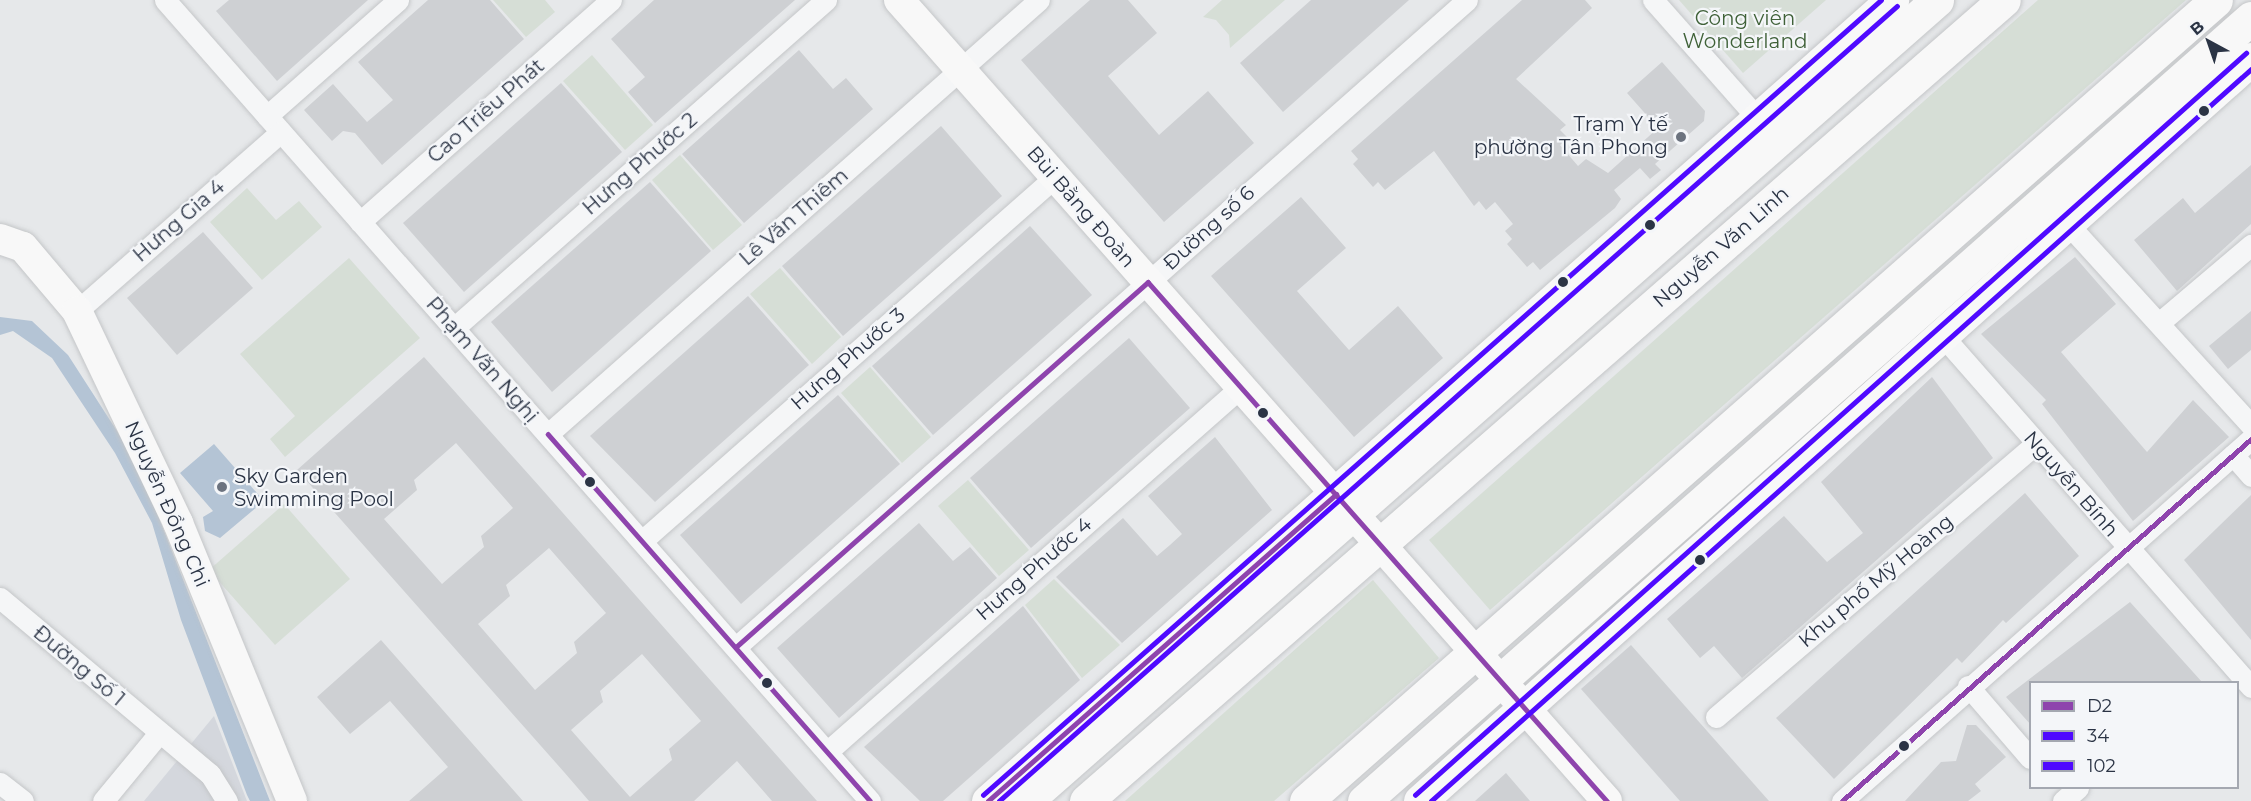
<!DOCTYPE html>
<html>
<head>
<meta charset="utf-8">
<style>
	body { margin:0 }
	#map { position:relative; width:2251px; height:801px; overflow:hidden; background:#e6e8ea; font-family:Montserrat,sans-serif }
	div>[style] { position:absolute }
	.built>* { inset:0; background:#d4d7dd }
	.green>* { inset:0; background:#d6ded6 }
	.water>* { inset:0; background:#b4c4d5 }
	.building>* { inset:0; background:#ced0d3 }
	.roads { filter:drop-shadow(0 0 2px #c4c6c8) drop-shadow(0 0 2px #c4c6c8) }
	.street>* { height:21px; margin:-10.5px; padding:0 10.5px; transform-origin:10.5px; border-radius:10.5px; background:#f5f6f7 }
	.secondary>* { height:30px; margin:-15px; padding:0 15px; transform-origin:15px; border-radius:15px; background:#f8f8f8 }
	.primary>* { height:33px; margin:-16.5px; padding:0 16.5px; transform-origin:16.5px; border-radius:16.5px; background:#f8f8f8 }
	.highway>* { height:33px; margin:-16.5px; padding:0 16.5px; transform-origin:16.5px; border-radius:16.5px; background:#f8f8f8 }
	.bus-1>* { height:4.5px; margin:-2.25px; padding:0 2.25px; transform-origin:2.25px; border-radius:2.25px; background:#8e44ad }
	.bus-2>* { height:4.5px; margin:-2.25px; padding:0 2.25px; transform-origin:2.25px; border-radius:2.25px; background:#4f0aff }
	.bus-3>* { height:4.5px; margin:-2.25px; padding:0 2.25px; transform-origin:2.25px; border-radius:2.25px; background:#4f0aff }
	.dots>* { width:16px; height:16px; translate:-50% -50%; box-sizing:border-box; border:3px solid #f4f6f9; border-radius:50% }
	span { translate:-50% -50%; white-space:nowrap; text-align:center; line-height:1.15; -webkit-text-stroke:4.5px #f4f6f9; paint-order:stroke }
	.park-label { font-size:20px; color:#3f6138 }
	.street-label { font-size:20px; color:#2b3445 }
	.poi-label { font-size:20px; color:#2b3445 }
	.right { translate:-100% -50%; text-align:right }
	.left { translate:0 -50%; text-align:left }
	.legend { position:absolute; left:2029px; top:681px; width:210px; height:108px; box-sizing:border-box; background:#f4f6f9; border:2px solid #a4a8b1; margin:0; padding:8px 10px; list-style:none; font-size:18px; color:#2b3445 }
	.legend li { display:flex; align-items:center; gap:12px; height:30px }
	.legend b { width:30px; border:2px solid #a4a8b1 }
	.north { position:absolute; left:2179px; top:12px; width:60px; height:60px; -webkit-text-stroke:4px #f4f6f9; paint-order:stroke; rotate:320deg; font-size:16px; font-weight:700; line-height:24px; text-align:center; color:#2b3445 }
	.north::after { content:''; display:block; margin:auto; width:21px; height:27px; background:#2b3445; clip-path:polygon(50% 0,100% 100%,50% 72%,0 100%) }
</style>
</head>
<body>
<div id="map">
	<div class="built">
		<i style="clip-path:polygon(214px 716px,247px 801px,144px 801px)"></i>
	</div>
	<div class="green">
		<i style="clip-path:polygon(493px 0,545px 0,555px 12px,526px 37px)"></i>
		<i style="clip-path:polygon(1222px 0,1285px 0,1230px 48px,1229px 35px,1216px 20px,1203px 17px)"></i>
		<i style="clip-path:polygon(1679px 0,1826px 0,1743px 73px)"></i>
		<i style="clip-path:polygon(2038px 0,2186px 0,1490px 610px,1429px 540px)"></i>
		<i style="clip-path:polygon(592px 55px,653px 125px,625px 150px,563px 81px)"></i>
		<i style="clip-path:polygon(680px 155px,742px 225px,713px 250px,652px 180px)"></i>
		<i style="clip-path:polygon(247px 188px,276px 220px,299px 201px,322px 227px,262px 280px,210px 222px)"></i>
		<i style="clip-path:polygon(349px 258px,420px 338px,285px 457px,270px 439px,295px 416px,240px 354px)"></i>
		<i style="clip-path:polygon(780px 268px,841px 337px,812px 364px,750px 294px)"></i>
		<i style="clip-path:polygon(870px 367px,931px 437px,902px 463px,841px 393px)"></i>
		<i style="clip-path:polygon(968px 480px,1029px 550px,999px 576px,938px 506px)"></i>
		<i style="clip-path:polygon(284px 504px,350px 579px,275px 645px,209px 570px)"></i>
		<i style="clip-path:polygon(1054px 579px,1120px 645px,1082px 678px,1025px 605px)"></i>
		<i style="clip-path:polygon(1373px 580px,1439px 658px,1274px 801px,1125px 801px)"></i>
	</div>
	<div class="water">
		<i style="clip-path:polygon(0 317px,32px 321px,68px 355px,137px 462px,270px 801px,250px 801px,247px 795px,181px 620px,152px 523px,115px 453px,52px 358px,13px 331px,0 335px)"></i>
		<i style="clip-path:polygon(214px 444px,264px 501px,220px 538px,205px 531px,203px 517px,213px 511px,180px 473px)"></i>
	</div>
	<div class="building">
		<i style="clip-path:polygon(229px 0,368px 0,277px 81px,216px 11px)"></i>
		<i style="clip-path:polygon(428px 0,490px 0,524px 39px,382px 165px,355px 133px,343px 131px,332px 141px,304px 110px,333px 84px,367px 122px,393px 100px,358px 62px)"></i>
		<i style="clip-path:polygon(654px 0,795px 0,655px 123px,628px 92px,645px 77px,611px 39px)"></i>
		<i style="clip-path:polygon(1090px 0,1128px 0,1157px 33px,1108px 76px,1159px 135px,1208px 91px,1254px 143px,1164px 222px,1021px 60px)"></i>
		<i style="clip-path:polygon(1311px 0,1409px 0,1283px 112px,1240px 63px)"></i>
		<i style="clip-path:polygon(1522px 0,1585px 0,1592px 8px,1516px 79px,1566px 125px,1560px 130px,1568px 138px,1560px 145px,1578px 166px,1586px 159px,1608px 173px,1658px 128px,1627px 93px,1662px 62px,1705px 111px,1704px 121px,1655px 164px,1661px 170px,1650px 179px,1640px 168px,1614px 190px,1621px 199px,1615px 208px,1540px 270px,1533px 262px,1527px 267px,1507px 244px,1512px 239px,1505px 231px,1513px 224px,1495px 202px,1486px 210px,1479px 201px,1474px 206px,1434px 151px,1385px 190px,1378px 182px,1373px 187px,1353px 164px,1358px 159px,1351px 151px)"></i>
		<i style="clip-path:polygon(799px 50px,833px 89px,846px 78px,873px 109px,744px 223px,682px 154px)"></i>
		<i style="clip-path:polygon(561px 83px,622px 152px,464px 292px,403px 223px)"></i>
		<i style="clip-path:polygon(941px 126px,1002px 196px,843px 336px,782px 266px)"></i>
		<i style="clip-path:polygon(2251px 165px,2251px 224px,2177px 291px,2134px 240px,2183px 198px,2195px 213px)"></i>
		<i style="clip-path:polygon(650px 182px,711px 251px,552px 392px,491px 322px)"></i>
		<i style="clip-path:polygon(1301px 197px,1346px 248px,1297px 291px,1349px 350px,1398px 306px,1443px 358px,1354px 437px,1211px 276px)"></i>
		<i style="clip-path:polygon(1030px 226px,1092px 295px,933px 435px,872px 366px)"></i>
		<i style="clip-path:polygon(203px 232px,253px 288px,177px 355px,127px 298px)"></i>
		<i style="clip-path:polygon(2075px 257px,2116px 304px,2061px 352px,2147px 452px,2193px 400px,2229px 437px,2133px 521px,2042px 404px,2046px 400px,1981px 334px)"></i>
		<i style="clip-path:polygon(748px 296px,809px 365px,655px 502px,590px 436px)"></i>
		<i style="clip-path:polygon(2251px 311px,2251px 350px,2228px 369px,2209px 346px)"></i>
		<i style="clip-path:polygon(1129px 338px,1190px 408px,1031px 548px,970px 478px)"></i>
		<i style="clip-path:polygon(evenodd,424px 357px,540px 487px,817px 801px,772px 801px,737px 761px,694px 801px,589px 801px,564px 772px,297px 470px,424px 357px,456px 443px,513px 508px,481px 536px,484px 547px,442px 584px,384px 519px,417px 490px,414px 480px,456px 443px,424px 357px,549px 548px,606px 613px,574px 642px,577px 653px,535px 690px,478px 624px,510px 596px,506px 585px,549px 548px,424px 357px,642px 654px,701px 721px,669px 749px,672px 760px,630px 797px,571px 730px,603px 702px,600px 691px,642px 654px)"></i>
		<i style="clip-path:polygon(1932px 377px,1993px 458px,1742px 678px,1714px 646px,1700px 658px,1667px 619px,1784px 516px,1827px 562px,1863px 533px,1821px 482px)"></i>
		<i style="clip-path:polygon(838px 395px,900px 464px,741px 604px,680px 535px)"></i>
		<i style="clip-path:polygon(1215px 437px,1272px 510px,1122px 643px,1056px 577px,1123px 518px,1157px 556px,1170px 545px,1182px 534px,1148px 496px)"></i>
		<i style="clip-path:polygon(2025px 493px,2079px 556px,2006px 623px,2003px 620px,1962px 663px,1957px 658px,1834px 779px,1776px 718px)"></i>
		<i style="clip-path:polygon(2251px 495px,2251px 640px,2184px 560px)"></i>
		<i style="clip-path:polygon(919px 523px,953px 561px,970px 547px,997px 578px,839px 718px,777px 648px)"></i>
		<i style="clip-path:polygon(2130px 602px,2202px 682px,2031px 682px,2031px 725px,2006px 697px)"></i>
		<i style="clip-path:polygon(1023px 606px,1080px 680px,943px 801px,920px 801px,864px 747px)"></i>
		<i style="clip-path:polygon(381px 640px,434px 700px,523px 801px,409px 801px,448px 767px,390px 701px,350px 734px,317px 697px)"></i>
		<i style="clip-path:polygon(1631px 645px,1769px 801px,1680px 801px,1581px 689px)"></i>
		<i style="clip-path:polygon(1967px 725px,1976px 725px,2006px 757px,1975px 784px,1981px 791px,1968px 801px,1905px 801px,1941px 762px,1956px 761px)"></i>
		<i style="clip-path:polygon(1506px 773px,1530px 801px,1475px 801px)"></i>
	</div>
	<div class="roads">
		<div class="street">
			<i style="left:165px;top:0;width:1067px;rotate:48.65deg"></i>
			<i style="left:1653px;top:0;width:160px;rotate:48.5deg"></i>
			<i style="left:267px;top:116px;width:175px;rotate:-41.5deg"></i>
			<i style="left:360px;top:222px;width:335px;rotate:-41.5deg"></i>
			<i style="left:2066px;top:222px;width:275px;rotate:47.7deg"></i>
			<i style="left:77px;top:311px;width:271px;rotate:-41.3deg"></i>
			<i style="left:2159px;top:323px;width:121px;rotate:-40.3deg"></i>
			<i style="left:454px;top:328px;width:496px;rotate:-41.4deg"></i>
			<i style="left:1941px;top:334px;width:470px;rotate:48.7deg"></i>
			<i style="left:548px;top:434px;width:655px;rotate:-41.47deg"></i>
			<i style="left:2233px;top:455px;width:28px;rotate:49deg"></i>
			<i style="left:642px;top:541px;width:551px;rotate:-41.39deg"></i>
			<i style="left:0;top:598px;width:274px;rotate:40deg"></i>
			<i style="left:210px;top:774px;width:32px;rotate:58deg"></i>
			<i style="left:736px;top:647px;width:976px;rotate:-41.51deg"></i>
			<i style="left:1968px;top:686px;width:95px;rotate:49.3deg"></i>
			<i style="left:1716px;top:717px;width:421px;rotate:-40.5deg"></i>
			<i style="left:828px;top:751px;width:551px;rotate:-41.39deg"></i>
			<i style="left:0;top:783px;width:29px;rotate:38deg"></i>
			<i style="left:103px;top:801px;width:88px;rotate:-50.5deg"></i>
			<i style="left:1842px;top:801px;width:546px;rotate:-41.51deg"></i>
			<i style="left:2063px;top:801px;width:20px;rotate:-41deg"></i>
		</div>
		<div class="secondary">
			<i style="left:899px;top:0;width:1069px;rotate:48.53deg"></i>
			<i style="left:0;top:239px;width:24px;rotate:19deg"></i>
			<i style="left:23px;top:247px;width:84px;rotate:49.8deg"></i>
			<i style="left:77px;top:311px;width:235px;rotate:64.5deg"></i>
			<i style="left:178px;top:523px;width:300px;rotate:67.7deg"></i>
		</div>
		<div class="primary">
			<i style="left:988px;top:801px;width:1208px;rotate:-41.54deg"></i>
			<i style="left:1420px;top:801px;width:1114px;rotate:-41.76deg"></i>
		</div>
		<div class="highway">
			<i style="left:1026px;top:801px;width:1213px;rotate:-41.32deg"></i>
			<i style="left:1086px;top:801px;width:1218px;rotate:-41.11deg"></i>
			<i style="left:1306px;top:801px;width:1212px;rotate:-41.35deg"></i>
			<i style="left:1364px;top:801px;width:1183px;rotate:-41.44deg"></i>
		</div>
	</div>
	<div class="bus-1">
		<i style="left:548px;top:434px;width:488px;rotate:48.7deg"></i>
		<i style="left:736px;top:647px;width:550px;rotate:-41.54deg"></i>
		<i style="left:1148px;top:282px;width:693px;rotate:48.51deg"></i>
		<i style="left:988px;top:801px;width:464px;rotate:-41.4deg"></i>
		<i style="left:1842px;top:801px;width:546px;rotate:-41.51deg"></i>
	</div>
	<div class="bus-2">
		<i style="left:999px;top:801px;width:1199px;rotate:-41.52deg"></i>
		<i style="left:1431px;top:801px;width:1099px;rotate:-41.75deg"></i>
	</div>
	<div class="bus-3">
		<i style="left:983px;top:795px;width:1199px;rotate:-41.52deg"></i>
		<i style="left:1415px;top:795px;width:1114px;rotate:-41.76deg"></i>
	</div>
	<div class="dots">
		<i style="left:2204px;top:111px;background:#2b3445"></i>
		<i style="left:1681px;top:137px;background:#6c737f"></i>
		<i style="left:1650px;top:225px;background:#2b3445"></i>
		<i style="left:1563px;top:282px;background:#2b3445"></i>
		<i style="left:1263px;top:413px;background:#2b3445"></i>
		<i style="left:590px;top:482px;background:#2b3445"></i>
		<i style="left:222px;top:487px;background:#6c737f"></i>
		<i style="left:1700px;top:560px;background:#2b3445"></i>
		<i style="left:767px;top:683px;background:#2b3445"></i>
		<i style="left:1904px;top:746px;background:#2b3445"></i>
	</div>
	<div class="park-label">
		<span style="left:1745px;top:30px">Công viên<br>Wonderland</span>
	</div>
	<div class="street-label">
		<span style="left:486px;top:111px;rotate:-41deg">Cao Triều Phát</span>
		<span style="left:640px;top:164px;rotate:-41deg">Hưng Phước 2</span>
		<span style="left:1081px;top:207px;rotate:49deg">Bùi Bằng Đoàn</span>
		<span style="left:794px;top:217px;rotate:-41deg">Lê Văn Thiêm</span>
		<span style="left:179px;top:221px;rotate:-41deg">Hưng Gia 4</span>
		<span style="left:1209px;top:228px;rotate:-42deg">Đường số 6</span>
		<span style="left:1721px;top:247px;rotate:-41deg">Nguyễn Văn Linh</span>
		<span style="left:848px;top:359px;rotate:-41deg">Hưng Phước 3</span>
		<span style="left:482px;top:360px;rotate:49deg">Phạm Văn Nghị</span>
		<span style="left:2071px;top:484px;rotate:49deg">Nguyễn Bính</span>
		<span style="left:167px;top:504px;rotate:66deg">Nguyễn Đổng Chi</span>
		<span style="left:1034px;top:569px;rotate:-41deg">Hưng Phước 4</span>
		<span style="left:1876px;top:581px;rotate:-40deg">Khu phố Mỹ Hoàng</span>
		<span style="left:79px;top:666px;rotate:40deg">Đường Số 1</span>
	</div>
	<div class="poi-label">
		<span class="right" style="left:1668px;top:136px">Trạm Y tế<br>phường Tân Phong</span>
		<span class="left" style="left:234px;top:488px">Sky Garden<br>Swimming Pool</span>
	</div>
	<ul class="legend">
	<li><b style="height:8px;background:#8e44ad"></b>D2</li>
	<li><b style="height:8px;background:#4f0aff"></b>34</li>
	<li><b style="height:8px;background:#4f0aff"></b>102</li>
	</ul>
	<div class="north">B</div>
</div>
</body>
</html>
